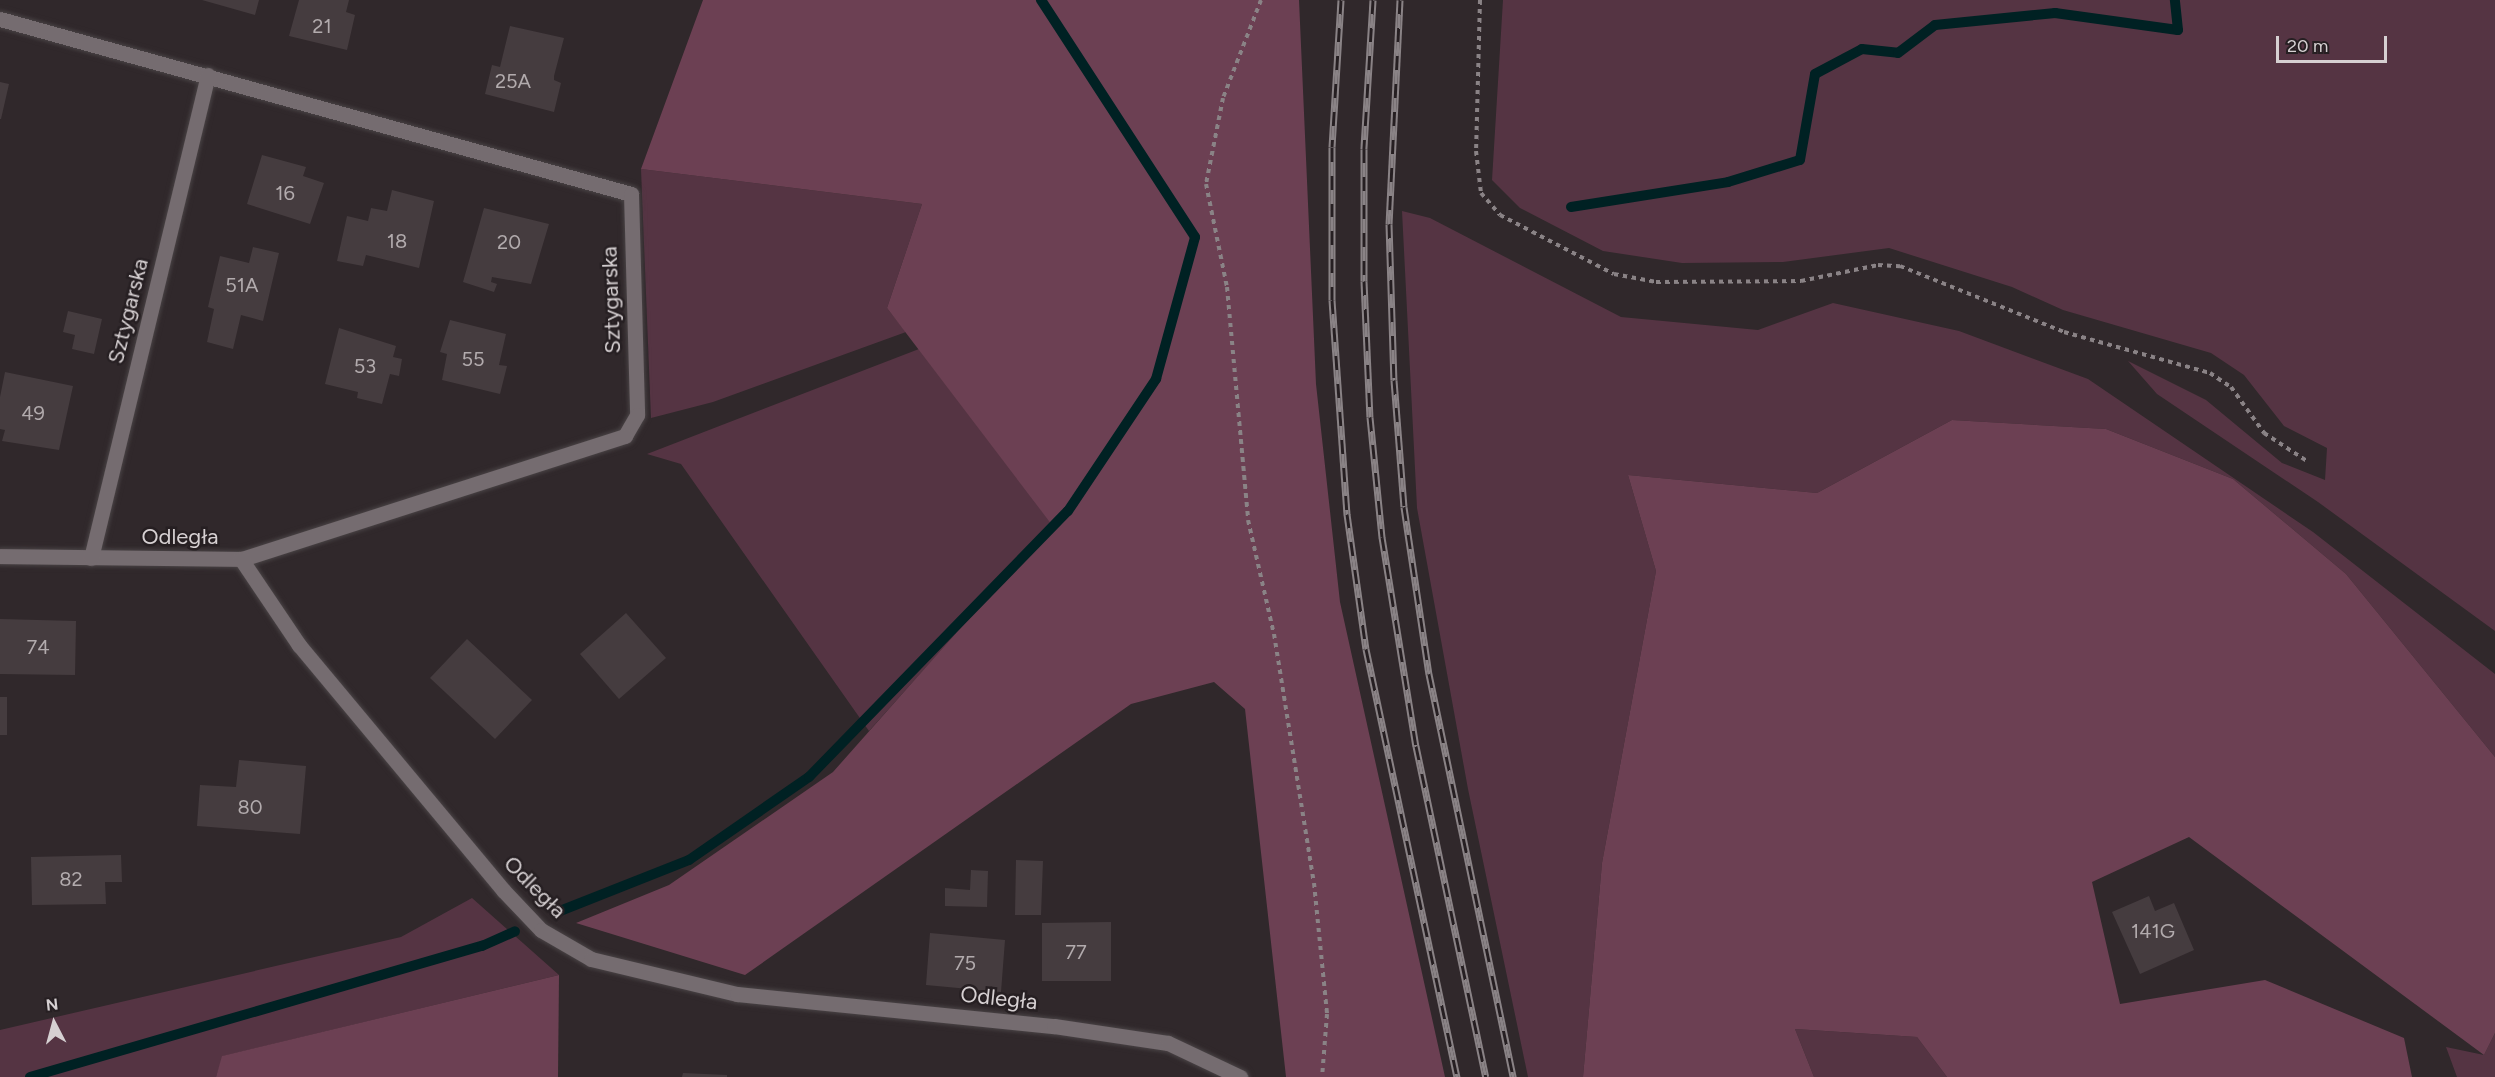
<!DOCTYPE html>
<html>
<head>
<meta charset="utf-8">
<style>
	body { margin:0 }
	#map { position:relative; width:2495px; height:1077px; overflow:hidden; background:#30282b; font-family:Figtree,sans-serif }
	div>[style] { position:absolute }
	.green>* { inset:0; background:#553443 }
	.forest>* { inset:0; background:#6c4053 }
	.stream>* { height:10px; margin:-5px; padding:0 5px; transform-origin:5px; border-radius:5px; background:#002123 }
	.building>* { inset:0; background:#453c3f }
	.path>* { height:4px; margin-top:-2px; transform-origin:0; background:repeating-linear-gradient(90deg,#8a8386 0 4.5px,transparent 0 9px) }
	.roads { filter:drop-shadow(0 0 2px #494345) drop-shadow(0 0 2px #494345) }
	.street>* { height:15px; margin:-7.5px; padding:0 7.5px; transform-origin:7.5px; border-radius:7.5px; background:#756c70 }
	.rail>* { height:7px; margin-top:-3.5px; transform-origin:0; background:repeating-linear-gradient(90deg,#261f22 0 14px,#8a8386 0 28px); box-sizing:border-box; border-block:2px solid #8a8386 }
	span { translate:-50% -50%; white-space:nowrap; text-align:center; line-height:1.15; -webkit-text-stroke:5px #261f22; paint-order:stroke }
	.number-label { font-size:20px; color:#b2abad }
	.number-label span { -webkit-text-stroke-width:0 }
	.street-label { font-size:22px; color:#d6d0d2 }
	.north { position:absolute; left:24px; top:993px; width:60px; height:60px; -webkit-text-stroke:4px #261f22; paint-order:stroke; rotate:354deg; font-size:16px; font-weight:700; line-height:24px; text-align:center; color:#d6d0d2 }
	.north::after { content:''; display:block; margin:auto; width:21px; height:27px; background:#d6d0d2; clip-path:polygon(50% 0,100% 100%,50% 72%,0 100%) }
	.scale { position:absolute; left:2276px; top:36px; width:111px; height:27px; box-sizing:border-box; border:3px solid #d6d0d2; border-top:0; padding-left:8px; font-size:18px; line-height:21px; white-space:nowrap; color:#d6d0d2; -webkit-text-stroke:4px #261f22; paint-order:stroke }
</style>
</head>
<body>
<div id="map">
	<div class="green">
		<i style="clip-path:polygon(1503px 0,2495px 0,2495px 631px,2318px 502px,2157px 394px,2128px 361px,2206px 400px,2282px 463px,2325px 480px,2327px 448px,2284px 426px,2244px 375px,2211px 353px,2063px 310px,2012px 287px,1889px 248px,1783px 262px,1682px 263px,1603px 251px,1520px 208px,1492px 180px)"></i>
		<i style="clip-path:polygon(641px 169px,922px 204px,887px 308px,906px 332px,713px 402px,651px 418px)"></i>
		<i style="clip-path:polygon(1402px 211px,1430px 218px,1621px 317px,1758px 330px,1833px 303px,1959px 331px,2088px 379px,2313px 532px,2495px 674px,2495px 757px,2346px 574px,2233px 479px,2106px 429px,1952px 420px,1817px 493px,1628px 475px,1656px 571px,1602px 863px,1583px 1077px,1528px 1077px,1468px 789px,1417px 508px)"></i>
		<i style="clip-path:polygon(919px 349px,1053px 525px,869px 731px,681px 464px,647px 454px)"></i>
		<i style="clip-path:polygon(472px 898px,559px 975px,223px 1056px,216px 1077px,0 1077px,0 1030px,401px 937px)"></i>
		<i style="clip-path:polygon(1795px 1029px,1917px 1037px,1947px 1077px,1814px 1077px)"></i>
		<i style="clip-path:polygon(2495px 1033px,2495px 1077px,2457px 1077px,2446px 1047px,2484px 1055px)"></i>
	</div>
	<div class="forest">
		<i style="clip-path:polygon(703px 0,1299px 0,1316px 384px,1340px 602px,1445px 1077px,1286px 1077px,1245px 709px,1214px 682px,1131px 704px,745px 975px,576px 923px,669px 885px,833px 772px,1052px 525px,887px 308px,922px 204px,641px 169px)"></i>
		<i style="clip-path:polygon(1952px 420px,2106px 429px,2233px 479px,2346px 574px,2495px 757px,2495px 1033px,2484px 1055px,2189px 837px,2092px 882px,2120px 1004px,2265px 980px,2404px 1038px,2412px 1077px,1947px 1077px,1917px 1037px,1795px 1029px,1814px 1077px,1583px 1077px,1602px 863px,1656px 571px,1628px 475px,1817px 493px)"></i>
		<i style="clip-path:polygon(559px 975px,558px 1077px,216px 1077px,222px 1056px)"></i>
	</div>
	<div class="stream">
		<i style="left:1571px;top:207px;width:159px;rotate:-9deg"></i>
		<i style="left:1728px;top:182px;width:75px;rotate:-17deg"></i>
		<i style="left:1800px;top:160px;width:87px;rotate:-80.1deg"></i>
		<i style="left:1815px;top:74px;width:53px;rotate:-28deg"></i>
		<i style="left:1862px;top:49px;width:36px;rotate:6deg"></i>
		<i style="left:1898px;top:53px;width:46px;rotate:-37.1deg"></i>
		<i style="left:1935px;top:25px;width:121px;rotate:-5.7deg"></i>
		<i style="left:2055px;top:13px;width:124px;rotate:7.9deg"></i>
		<i style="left:2178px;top:30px;width:30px;rotate:-96deg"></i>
		<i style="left:560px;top:911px;width:139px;rotate:-21.6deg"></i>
		<i style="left:689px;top:860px;width:146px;rotate:-34.7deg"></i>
		<i style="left:809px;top:777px;width:371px;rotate:-45.8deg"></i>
		<i style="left:1068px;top:511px;width:159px;rotate:-56.3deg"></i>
		<i style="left:1156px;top:379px;width:147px;rotate:-74.6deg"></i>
		<i style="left:1195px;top:237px;width:283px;rotate:-123deg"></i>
		<i style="left:30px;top:1077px;width:471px;rotate:-16.2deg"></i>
		<i style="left:482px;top:946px;width:36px;rotate:-24deg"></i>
	</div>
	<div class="building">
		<i style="clip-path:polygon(202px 0,259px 0,255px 15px)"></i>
		<i style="clip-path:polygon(299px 0,349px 0,346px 12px,355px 15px,347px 50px,289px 36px)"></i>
		<i style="clip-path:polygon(510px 26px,564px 38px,554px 76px,554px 80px,561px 83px,554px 112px,485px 94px,492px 65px,500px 67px)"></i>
		<i style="clip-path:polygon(0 82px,9px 84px,1px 119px,0 119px)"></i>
		<i style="clip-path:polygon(262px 155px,306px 167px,303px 176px,324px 183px,310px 224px,247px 204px)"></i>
		<i style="clip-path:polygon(392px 190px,434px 201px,419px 268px,366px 255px,363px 266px,337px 261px,347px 216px,368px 221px,371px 208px,387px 211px)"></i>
		<i style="clip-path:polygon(484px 208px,549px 224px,531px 284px,492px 277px,491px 282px,497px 284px,494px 292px,463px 282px)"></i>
		<i style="clip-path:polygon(253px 247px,279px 253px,263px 321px,241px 315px,233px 349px,207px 342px,214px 309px,208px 307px,220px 256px,249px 263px)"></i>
		<i style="clip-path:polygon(68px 311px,102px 319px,94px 354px,72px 349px,75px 335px,63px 332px)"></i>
		<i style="clip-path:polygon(450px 320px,506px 334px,499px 365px,507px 366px,500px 394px,442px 380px,447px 354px,440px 352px)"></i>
		<i style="clip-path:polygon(339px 328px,396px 346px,393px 357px,402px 359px,399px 376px,390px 374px,382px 404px,357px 398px,358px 392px,325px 384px)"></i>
		<i style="clip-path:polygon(5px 372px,73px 386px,59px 450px,2px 441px,5px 430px,0 429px,0 397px)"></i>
		<i style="clip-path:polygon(626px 613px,666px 658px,619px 699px,580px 654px)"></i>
		<i style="clip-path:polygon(0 619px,76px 621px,75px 675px,0 674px)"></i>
		<i style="clip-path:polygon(467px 639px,532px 700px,495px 739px,430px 678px)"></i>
		<i style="clip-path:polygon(0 697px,7px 697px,7px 735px,0 735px)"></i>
		<i style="clip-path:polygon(239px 760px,306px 766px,300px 834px,197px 826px,200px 785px,236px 787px)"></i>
		<i style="clip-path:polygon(121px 855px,122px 882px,105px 882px,106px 904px,32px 905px,31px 857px)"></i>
		<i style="clip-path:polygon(1016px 860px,1043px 861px,1041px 915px,1015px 915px)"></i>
		<i style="clip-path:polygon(971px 870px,988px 871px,987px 907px,945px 906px,945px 888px,970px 890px)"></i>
		<i style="clip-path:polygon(2149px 896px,2155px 911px,2174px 903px,2194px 950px,2140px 974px,2112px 912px)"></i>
		<i style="clip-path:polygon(1111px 922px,1111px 981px,1042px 981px,1042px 923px)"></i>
		<i style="clip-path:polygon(930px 933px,1005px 940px,1001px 992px,926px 985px)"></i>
		<i style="clip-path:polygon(683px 1073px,727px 1075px,727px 1077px,682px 1077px)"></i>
	</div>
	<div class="path">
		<i style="left:1261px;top:0;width:105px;rotate:111.2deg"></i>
		<i style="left:1223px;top:98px;width:88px;rotate:101.2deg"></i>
		<i style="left:1206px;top:184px;width:105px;rotate:78.5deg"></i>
		<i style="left:1227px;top:287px;width:234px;rotate:84.8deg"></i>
		<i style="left:1248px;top:520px;width:117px;rotate:77.2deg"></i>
		<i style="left:1274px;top:634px;width:252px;rotate:80.9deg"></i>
		<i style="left:1314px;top:883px;width:132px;rotate:84.3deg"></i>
		<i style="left:1327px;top:1014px;width:63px;rotate:94.5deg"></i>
		<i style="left:1480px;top:0;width:151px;rotate:91.5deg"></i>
		<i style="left:1476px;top:151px;width:42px;rotate:83.2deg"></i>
		<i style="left:1481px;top:193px;width:29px;rotate:49deg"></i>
		<i style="left:1500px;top:215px;width:128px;rotate:27.4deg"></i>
		<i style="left:1614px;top:274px;width:43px;rotate:10.8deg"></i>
		<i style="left:1656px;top:282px;width:145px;rotate:-0.4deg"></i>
		<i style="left:1801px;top:281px;width:79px;rotate:-11.7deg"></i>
		<i style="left:1878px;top:265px;width:22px;rotate:3deg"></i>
		<i style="left:1900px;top:266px;width:177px;rotate:21.9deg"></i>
		<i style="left:2064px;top:332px;width:152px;rotate:15.7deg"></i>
		<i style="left:2210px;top:373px;width:25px;rotate:34deg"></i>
		<i style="left:2231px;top:387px;width:57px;rotate:54.3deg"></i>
		<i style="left:2264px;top:433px;width:51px;rotate:33.1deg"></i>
	</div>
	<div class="roads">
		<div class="street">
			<i style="left:0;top:19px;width:655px;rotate:15.5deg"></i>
			<i style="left:631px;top:194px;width:221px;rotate:88.4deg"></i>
			<i style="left:637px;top:415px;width:24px;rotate:120deg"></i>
			<i style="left:625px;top:436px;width:403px;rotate:162.2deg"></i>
			<i style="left:241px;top:559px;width:241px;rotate:-179.3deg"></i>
			<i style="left:91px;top:558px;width:497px;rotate:-76.4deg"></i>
			<i style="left:241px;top:559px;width:104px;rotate:56deg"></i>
			<i style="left:299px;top:645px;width:319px;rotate:50.2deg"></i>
			<i style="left:503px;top:890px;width:55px;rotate:46.5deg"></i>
			<i style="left:541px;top:930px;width:58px;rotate:30.1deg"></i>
			<i style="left:591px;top:959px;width:150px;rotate:13.5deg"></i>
			<i style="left:737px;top:994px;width:319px;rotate:5.8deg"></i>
			<i style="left:1054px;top:1026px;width:115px;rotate:8.5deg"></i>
			<i style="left:1168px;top:1043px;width:80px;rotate:25.3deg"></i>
		</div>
	</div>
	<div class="rail">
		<i style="left:1341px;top:0;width:147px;rotate:93.5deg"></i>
		<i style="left:1332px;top:147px;width:153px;rotate:90deg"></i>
		<i style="left:1332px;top:300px;width:215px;rotate:86deg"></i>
		<i style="left:1347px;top:514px;width:136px;rotate:82deg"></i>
		<i style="left:1366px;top:649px;width:438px;rotate:78deg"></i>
		<i style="left:1373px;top:0;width:149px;rotate:93.5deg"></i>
		<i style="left:1364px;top:149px;width:132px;rotate:90deg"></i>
		<i style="left:1364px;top:281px;width:136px;rotate:87.5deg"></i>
		<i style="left:1370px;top:417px;width:121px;rotate:84.3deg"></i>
		<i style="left:1382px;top:537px;width:212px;rotate:80.8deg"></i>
		<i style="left:1416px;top:746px;width:338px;rotate:78.1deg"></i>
		<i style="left:1400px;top:0;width:224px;rotate:92.8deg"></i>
		<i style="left:1389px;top:224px;width:156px;rotate:88.2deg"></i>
		<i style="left:1394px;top:380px;width:127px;rotate:85.5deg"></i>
		<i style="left:1404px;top:507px;width:169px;rotate:81.5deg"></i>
		<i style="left:1429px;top:674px;width:412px;rotate:78.2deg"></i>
	</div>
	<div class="number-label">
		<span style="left:322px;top:26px">21</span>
		<span style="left:513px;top:81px">25A</span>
		<span style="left:285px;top:193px">16</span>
		<span style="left:397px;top:241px">18</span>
		<span style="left:509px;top:242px">20</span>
		<span style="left:242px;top:285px">51A</span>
		<span style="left:473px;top:359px">55</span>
		<span style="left:365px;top:366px">53</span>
		<span style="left:33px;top:413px">49</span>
		<span style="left:38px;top:647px">74</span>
		<span style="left:250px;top:807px">80</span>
		<span style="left:71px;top:879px">82</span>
		<span style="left:2153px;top:931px">141G</span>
		<span style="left:1076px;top:952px">77</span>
		<span style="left:965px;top:963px">75</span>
	</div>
	<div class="street-label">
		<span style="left:611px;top:300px;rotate:-92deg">Sztygarska</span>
		<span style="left:128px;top:311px;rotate:-76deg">Sztygarska</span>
		<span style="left:180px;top:537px">Odległa</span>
		<span style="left:535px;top:887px;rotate:45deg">Odległa</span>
		<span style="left:999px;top:998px;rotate:6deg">Odległa</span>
	</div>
	<div class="north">N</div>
	<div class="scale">20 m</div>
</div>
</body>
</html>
